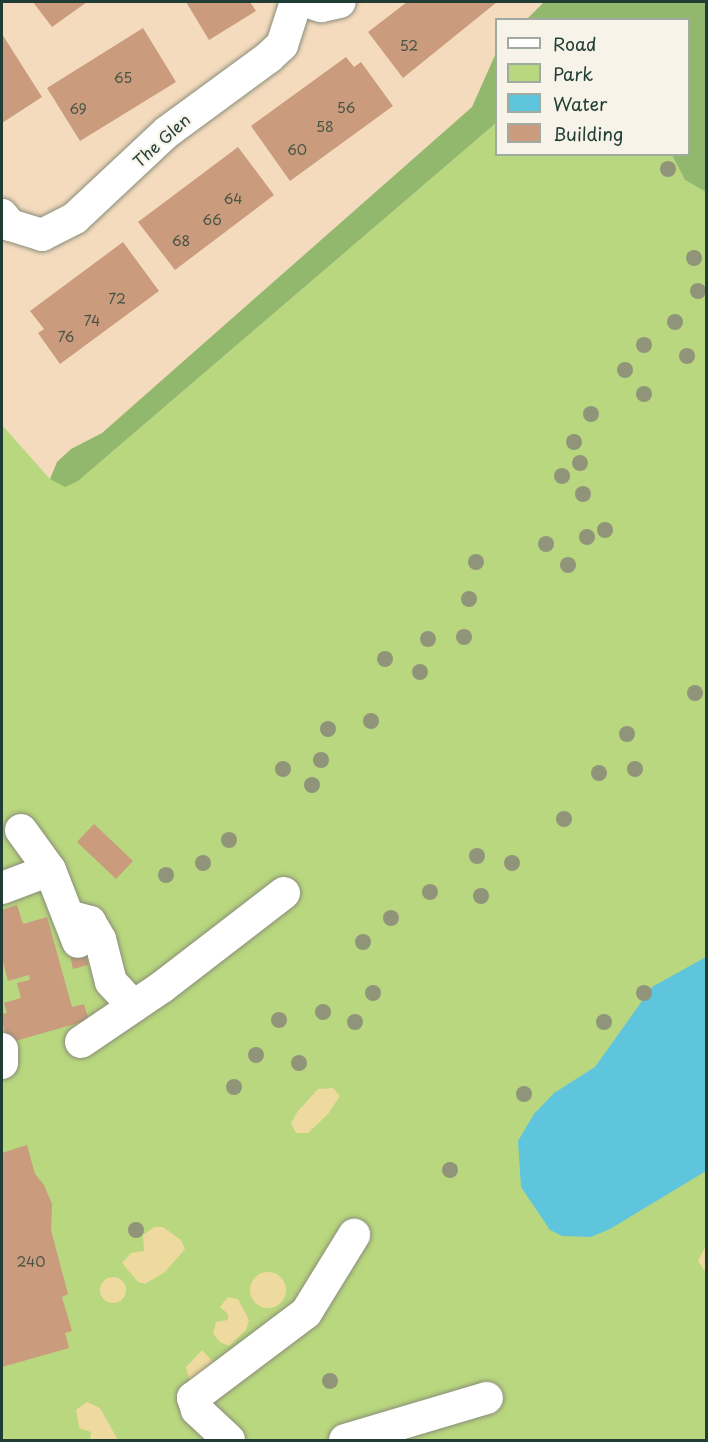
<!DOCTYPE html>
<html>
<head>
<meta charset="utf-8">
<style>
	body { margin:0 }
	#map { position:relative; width:708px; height:1442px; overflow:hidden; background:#f4dbbe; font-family:"Playpen Sans",sans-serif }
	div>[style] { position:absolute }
	.green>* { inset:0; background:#b8d77e }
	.forest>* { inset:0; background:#92b86d }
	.sand>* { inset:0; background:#eeda9e }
	.round { border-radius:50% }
	.water>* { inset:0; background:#5fc5dc }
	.building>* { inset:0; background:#ca9c7d }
	.roads { filter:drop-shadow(0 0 2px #8a8c79) drop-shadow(0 0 2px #8a8c79) }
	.minor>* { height:32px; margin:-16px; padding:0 16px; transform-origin:16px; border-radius:16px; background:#fff }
	.trees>* { width:16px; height:16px; margin:-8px; border-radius:50%; background:#90957a }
	span { translate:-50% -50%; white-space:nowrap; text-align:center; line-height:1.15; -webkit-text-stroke:4.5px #f7f3e8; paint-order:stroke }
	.number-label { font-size:14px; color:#4a5546 }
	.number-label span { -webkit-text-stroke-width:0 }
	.street-label { font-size:16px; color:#1f3d34 }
	.frame { position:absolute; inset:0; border:3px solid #1f3d34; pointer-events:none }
	.legend { position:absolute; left:495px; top:18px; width:195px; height:138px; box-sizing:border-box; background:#f7f3e8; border:2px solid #a1aaa0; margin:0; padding:8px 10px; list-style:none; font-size:18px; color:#1f3d34 }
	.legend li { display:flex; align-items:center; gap:12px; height:30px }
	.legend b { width:30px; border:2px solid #a1aaa0 }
</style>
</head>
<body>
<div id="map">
	<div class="green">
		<i style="clip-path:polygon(496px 123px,496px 154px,672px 155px,685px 180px,706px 192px,706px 1440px,2px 1440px,2px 425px,50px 479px,78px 481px)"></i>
	</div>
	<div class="forest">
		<i style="clip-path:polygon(544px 2px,706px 2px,706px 192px,685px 180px,672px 155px,688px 154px,688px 20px,527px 19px)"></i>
		<i style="clip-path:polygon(496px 53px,496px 123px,78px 481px,65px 487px,50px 479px,57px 462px,71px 449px,102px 433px,472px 107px)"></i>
	</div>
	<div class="sand">
		<i style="clip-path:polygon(333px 1088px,340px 1096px,328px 1114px,308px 1133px,296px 1133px,291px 1123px,298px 1111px,318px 1089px)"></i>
		<i style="clip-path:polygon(154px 1227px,163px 1227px,181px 1240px,185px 1249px,165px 1272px,145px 1284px,138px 1282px,122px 1263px,131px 1253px,144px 1251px,143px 1235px)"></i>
		<i style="clip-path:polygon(706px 1246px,706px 1273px,698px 1261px)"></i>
		<i class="round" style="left:250px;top:1272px;width:36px;height:36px"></i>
		<i class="round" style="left:100px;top:1277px;width:26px;height:26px"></i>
		<i style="clip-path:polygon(228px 1297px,238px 1299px,249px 1320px,246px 1330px,229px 1346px,220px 1342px,213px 1334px,216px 1322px,228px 1320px,228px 1314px,220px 1307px)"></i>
		<i style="clip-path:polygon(202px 1350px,214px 1363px,195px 1380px,189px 1378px,186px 1367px)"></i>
		<i style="clip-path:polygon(87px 1402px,100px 1408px,118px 1440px,90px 1440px,91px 1432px,79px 1428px,76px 1410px)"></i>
	</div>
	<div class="water">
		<i style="clip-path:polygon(706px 957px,706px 1171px,610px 1229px,591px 1237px,562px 1236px,550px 1230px,521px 1187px,518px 1141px,534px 1114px,554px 1093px,595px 1067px,652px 987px)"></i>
	</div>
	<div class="building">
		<i style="clip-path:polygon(33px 2px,87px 2px,52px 27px)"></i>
		<i style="clip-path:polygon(186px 2px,250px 2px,256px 11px,209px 40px)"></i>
		<i style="clip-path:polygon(407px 2px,497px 2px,403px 78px,368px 32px)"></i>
		<i style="clip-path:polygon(143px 28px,176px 82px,80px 141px,47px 88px)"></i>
		<i style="clip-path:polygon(2px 34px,42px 97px,2px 123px)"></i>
		<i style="clip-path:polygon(346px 57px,354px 67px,361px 62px,393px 106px,290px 181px,251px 126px)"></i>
		<i style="clip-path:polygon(238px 147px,274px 195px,175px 270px,138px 222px)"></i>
		<i style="clip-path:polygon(123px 242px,159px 291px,60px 364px,38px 333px,44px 329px,30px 311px)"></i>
		<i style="clip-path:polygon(94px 824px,133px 861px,116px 879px,77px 842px)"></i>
		<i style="clip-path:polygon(17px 905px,23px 924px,47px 917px,72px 1007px,84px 1004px,89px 1020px,8px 1043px,2px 1021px,2px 1014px,7px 1013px,4px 1003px,21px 998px,17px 983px,30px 980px,29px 975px,8px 981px,2px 958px,2px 910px)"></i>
		<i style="clip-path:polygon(84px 947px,88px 965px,73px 969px,69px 950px)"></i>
		<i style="clip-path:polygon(27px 1145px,35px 1174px,44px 1185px,52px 1204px,51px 1230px,68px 1294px,62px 1297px,72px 1331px,65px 1333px,69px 1348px,2px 1367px,2px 1153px)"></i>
	</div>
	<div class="roads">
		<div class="minor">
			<i style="left:308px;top:2px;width:14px;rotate:17deg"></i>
			<i style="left:321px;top:6px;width:19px;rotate:-12deg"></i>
			<i style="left:2px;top:215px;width:13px;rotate:51deg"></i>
			<i style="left:10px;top:225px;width:34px;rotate:17deg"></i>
			<i style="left:42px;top:235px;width:37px;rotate:-27deg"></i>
			<i style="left:75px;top:218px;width:126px;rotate:-43.1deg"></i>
			<i style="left:167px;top:132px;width:127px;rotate:-36.3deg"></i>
			<i style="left:269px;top:57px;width:18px;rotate:-43deg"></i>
			<i style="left:282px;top:45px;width:45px;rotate:-72deg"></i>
			<i style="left:21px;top:830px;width:49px;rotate:54.1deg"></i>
			<i style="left:2px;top:888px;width:51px;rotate:-20.6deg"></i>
			<i style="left:50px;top:870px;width:77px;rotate:68.7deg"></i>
			<i style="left:68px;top:916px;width:23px;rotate:15deg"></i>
			<i style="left:90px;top:922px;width:20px;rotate:60deg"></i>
			<i style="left:100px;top:939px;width:44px;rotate:75.7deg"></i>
			<i style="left:111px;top:982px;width:33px;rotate:47deg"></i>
			<i style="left:81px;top:1042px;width:98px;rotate:-34.2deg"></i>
			<i style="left:162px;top:987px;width:154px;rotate:-37.6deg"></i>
			<i style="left:2px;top:1049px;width:14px;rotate:90deg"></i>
			<i style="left:229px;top:1440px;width:44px;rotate:-136.8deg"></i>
			<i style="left:197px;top:1410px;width:13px;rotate:-108deg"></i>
			<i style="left:193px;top:1398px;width:141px;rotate:-37deg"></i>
			<i style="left:306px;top:1313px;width:92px;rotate:-58.4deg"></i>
			<i style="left:345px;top:1440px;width:148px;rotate:-16.5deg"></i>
		</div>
	</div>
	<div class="trees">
		<i style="left:668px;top:169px"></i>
		<i style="left:694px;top:258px"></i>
		<i style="left:698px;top:291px"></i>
		<i style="left:675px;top:322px"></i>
		<i style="left:644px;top:345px"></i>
		<i style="left:687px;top:356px"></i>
		<i style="left:625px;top:370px"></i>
		<i style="left:644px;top:394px"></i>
		<i style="left:591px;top:414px"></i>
		<i style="left:574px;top:442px"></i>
		<i style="left:580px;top:463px"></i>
		<i style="left:562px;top:476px"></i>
		<i style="left:583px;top:494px"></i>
		<i style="left:605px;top:530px"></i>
		<i style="left:587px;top:537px"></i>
		<i style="left:546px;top:544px"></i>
		<i style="left:476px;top:562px"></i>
		<i style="left:568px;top:565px"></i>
		<i style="left:469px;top:599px"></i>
		<i style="left:464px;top:637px"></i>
		<i style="left:428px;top:639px"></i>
		<i style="left:385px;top:659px"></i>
		<i style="left:420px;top:672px"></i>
		<i style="left:695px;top:693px"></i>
		<i style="left:371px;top:721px"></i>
		<i style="left:328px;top:729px"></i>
		<i style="left:627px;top:734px"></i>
		<i style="left:321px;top:760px"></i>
		<i style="left:283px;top:769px"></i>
		<i style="left:635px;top:769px"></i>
		<i style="left:599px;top:773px"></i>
		<i style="left:312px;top:785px"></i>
		<i style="left:564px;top:819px"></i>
		<i style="left:229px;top:840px"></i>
		<i style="left:477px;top:856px"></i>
		<i style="left:203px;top:863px"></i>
		<i style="left:512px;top:863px"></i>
		<i style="left:166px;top:875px"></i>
		<i style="left:430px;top:892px"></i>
		<i style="left:481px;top:896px"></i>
		<i style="left:391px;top:918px"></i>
		<i style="left:363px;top:942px"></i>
		<i style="left:373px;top:993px"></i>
		<i style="left:644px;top:993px"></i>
		<i style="left:323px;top:1012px"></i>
		<i style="left:279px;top:1020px"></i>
		<i style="left:355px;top:1022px"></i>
		<i style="left:604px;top:1022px"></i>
		<i style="left:256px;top:1055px"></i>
		<i style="left:299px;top:1063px"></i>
		<i style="left:234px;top:1087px"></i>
		<i style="left:524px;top:1094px"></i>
		<i style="left:450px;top:1170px"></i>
		<i style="left:136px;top:1230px"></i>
		<i style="left:330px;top:1381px"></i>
	</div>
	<div class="number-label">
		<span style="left:409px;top:46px">52</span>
		<span style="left:123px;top:78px">65</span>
		<span style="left:346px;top:108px">56</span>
		<span style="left:78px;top:109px">69</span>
		<span style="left:325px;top:127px">58</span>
		<span style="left:297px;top:150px">60</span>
		<span style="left:233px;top:199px">64</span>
		<span style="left:212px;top:220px">66</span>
		<span style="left:181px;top:241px">68</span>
		<span style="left:117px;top:299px">72</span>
		<span style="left:92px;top:321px">74</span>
		<span style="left:66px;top:337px">76</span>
		<span style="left:31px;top:1262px">240</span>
	</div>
	<div class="street-label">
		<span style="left:161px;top:140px;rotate:-42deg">The Glen</span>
	</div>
	<div class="frame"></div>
	<ul class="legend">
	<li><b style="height:8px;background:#fff"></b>Road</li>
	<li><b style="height:16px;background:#b8d77e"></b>Park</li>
	<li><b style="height:16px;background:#5fc5dc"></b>Water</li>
	<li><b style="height:16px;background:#ca9c7d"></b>Building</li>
	</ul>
</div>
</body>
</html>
